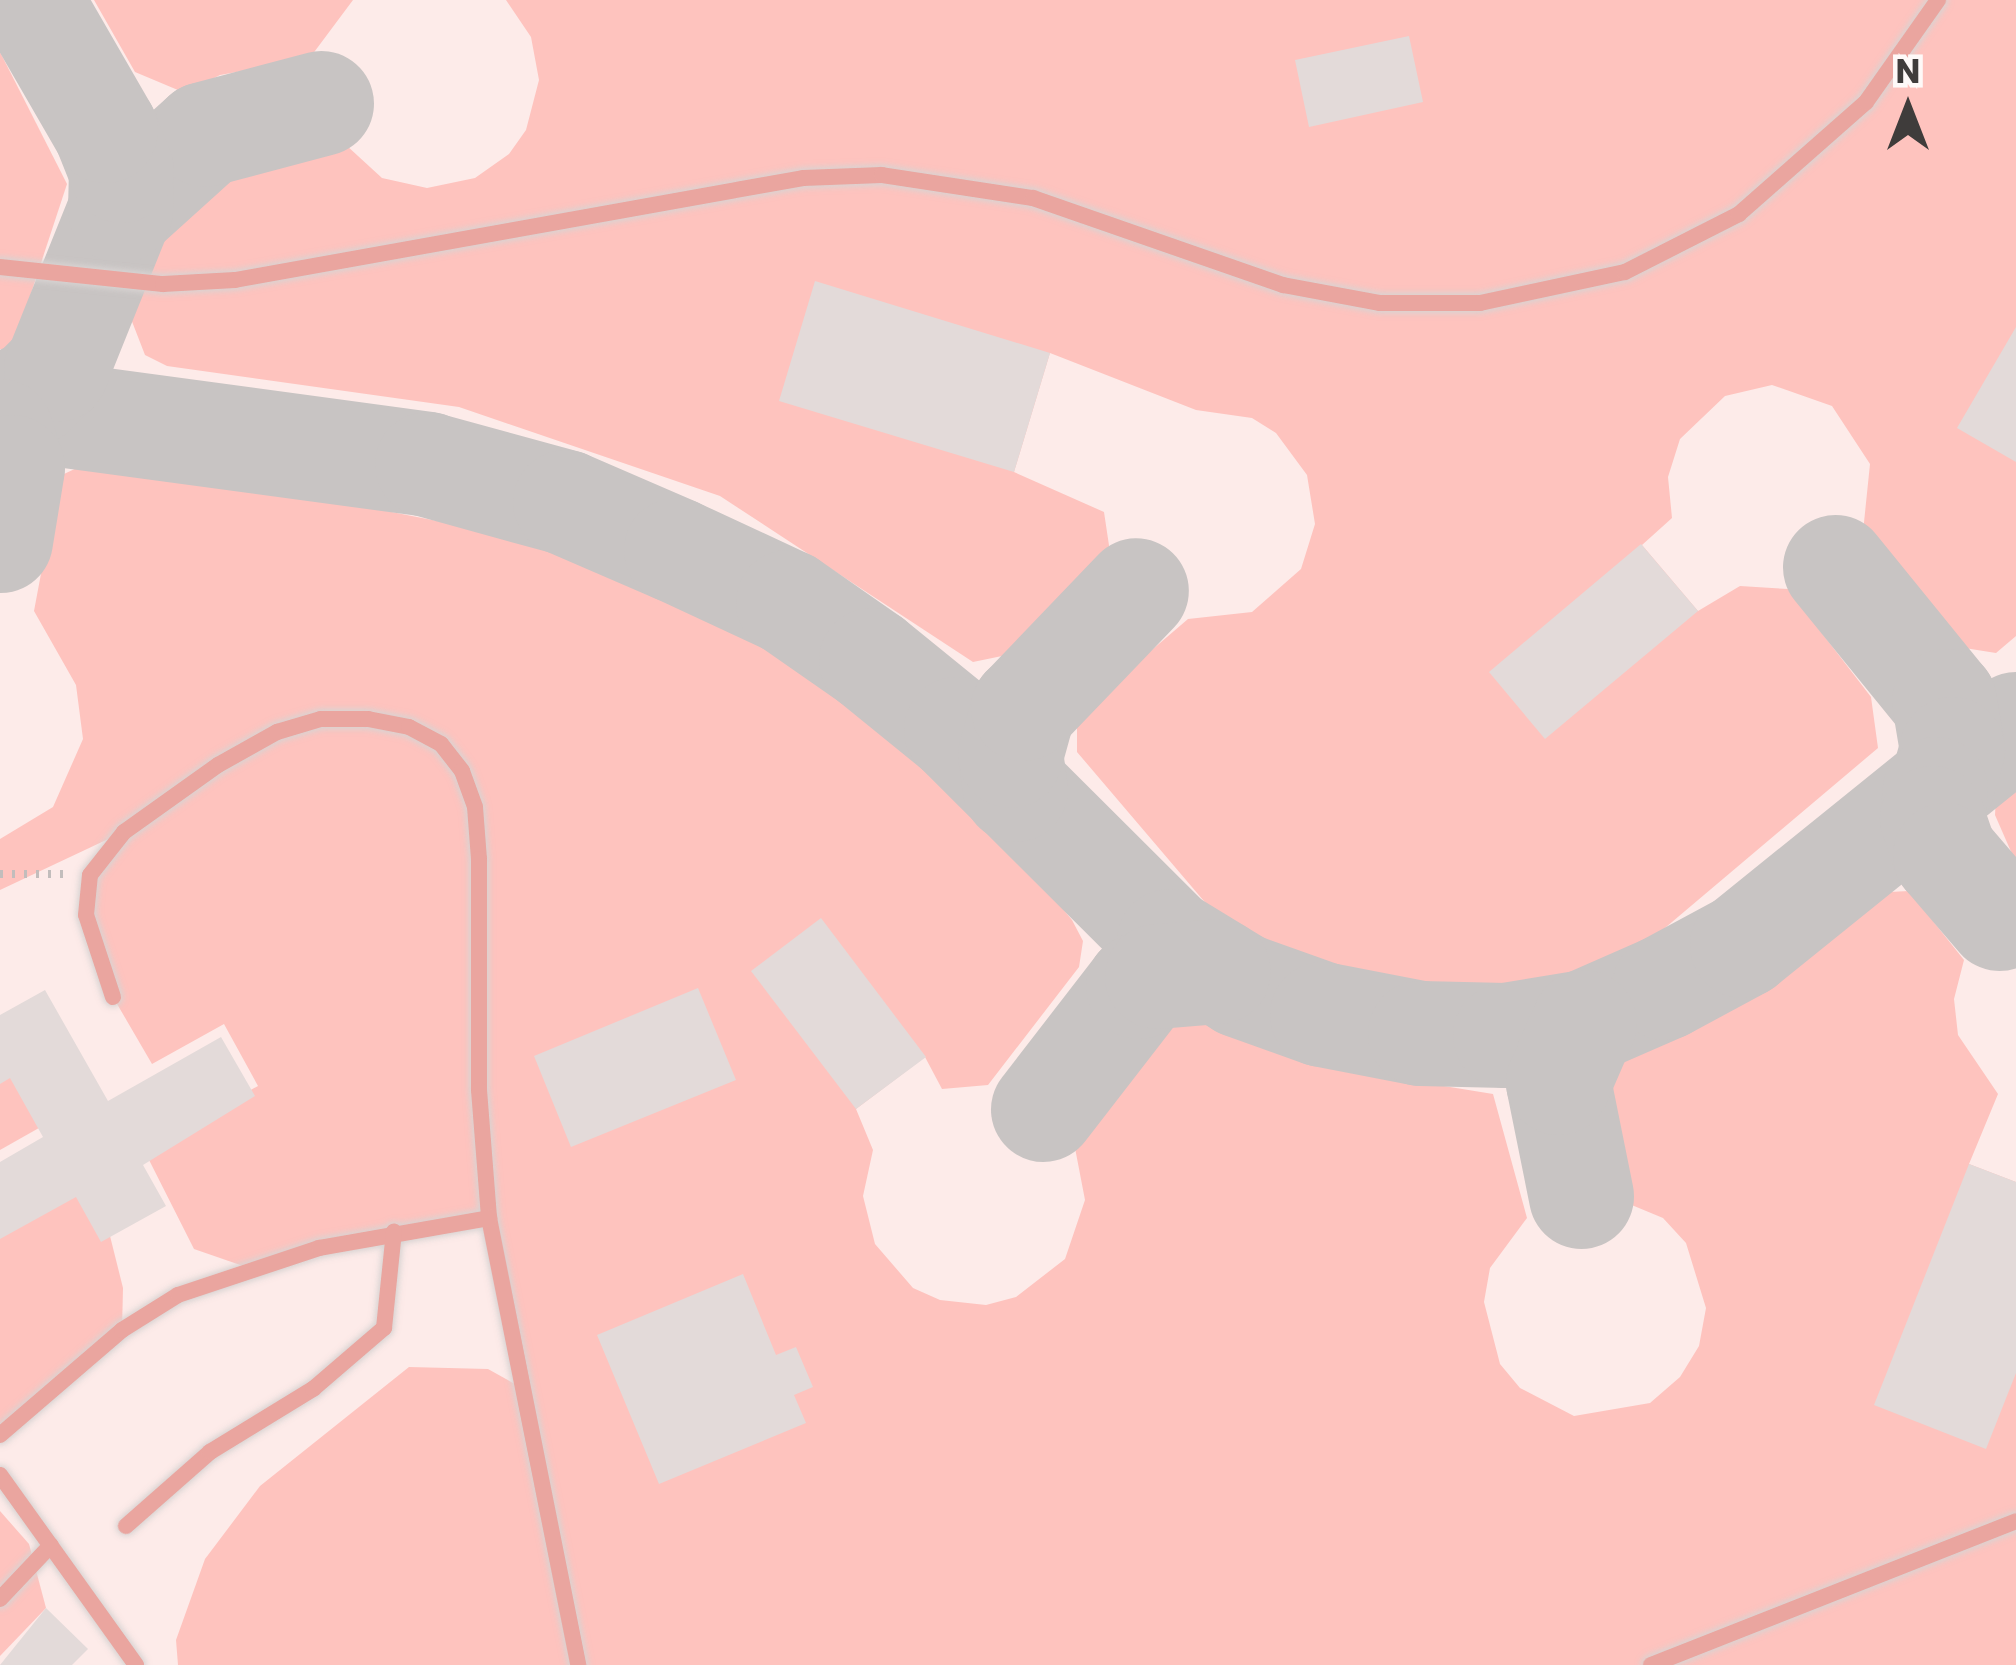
<!DOCTYPE html>
<html>
<head>
<meta charset="utf-8">
<style>
	body { margin:0 }
	#map { position:relative; width:2016px; height:1665px; overflow:hidden; background:#fef9f8; font-family:Poppins,sans-serif }
	div>[style] { position:absolute }
	.built>* { inset:0; background:#fdebe9 }
	.green>* { inset:0; background:#fec3be }
	.taxiway>* { height:105px; margin:-52.5px; padding:0 52.5px; transform-origin:52.5px; border-radius:52.5px; background:#c8c4c3 }
	.building>* { inset:0; background:#e3dad9 }
	.path>* { height:8px; margin-top:-4px; transform-origin:0; background:repeating-linear-gradient(90deg,#c2bdbc 0 3px,transparent 0 12px) }
	.roads { filter:drop-shadow(0 0 3px #d8d3d2) drop-shadow(0 0 3px #d8d3d2) }
	.service>* { height:16px; margin:-8px; padding:0 8px; transform-origin:8px; border-radius:8px; background:#eaa59f }
	span { translate:-50% -50%; white-space:nowrap; text-align:center; line-height:1.15; -webkit-text-stroke:9px #fef9f8; paint-order:stroke }
	.north { position:absolute; left:1848px; top:48px; width:120px; height:120px; -webkit-text-stroke:9px #fef9f8; paint-order:stroke; rotate:0deg; font-size:33px; font-weight:700; line-height:48px; text-align:center; color:#3f3c3b }
	.north::after { content:''; display:block; margin:auto; width:42px; height:54px; background:#3f3c3b; clip-path:polygon(50% 0,100% 100%,50% 72%,0 100%) }
</style>
</head>
<body>
<div id="map">
	<div class="built">
		<i style="clip-path:polygon(0 0,2016px 0,2016px 1665px,0 1665px)"></i>
	</div>
	<div class="green">
		<i style="clip-path:polygon(94px 0,353px 0,309px 59px,220px 75px,185px 93px,135px 72px)"></i>
		<i style="clip-path:polygon(506px 0,2016px 0,2016px 636px,1996px 653px,1952px 646px,1889px 573px,1863px 532px,1870px 464px,1832px 406px,1772px 385px,1725px 396px,1680px 439px,1668px 477px,1672px 518px,1642px 545px,1698px 611px,1740px 586px,1788px 589px,1871px 697px,1878px 748px,1659px 933px,1580px 971px,1507px 986px,1434px 986px,1281px 955px,1209px 907px,1077px 752px,1077px 724px,1097px 697px,1188px 619px,1252px 612px,1301px 569px,1315px 524px,1307px 475px,1276px 433px,1252px 418px,1196px 410px,1050px 353px,1014px 472px,1104px 512px,1110px 552px,1002px 656px,973px 662px,720px 496px,459px 407px,167px 366px,145px 355px,126px 306px,167px 227px,245px 164px,334px 134px,382px 178px,427px 188px,475px 178px,509px 154px,526px 130px,539px 80px,531px 37px)"></i>
		<i style="clip-path:polygon(0 52px,67px 184px,12px 351px,0 349px)"></i>
		<i style="clip-path:polygon(81px 466px,274px 489px,540px 541px,748px 633px,847px 699px,1005px 838px,1072px 920px,1083px 941px,1079px 967px,988px 1085px,942px 1089px,925px 1057px,856px 1109px,873px 1150px,863px 1196px,875px 1244px,913px 1288px,940px 1300px,986px 1305px,1016px 1297px,1065px 1259px,1085px 1200px,1075px 1148px,1158px 1035px,1191px 1019px,1333px 1068px,1493px 1094px,1527px 1218px,1490px 1268px,1484px 1302px,1500px 1364px,1520px 1388px,1574px 1416px,1650px 1403px,1680px 1377px,1699px 1346px,1706px 1308px,1686px 1243px,1663px 1218px,1610px 1196px,1610px 1071px,1622px 1056px,1763px 981px,1870px 893px,1909px 891px,1964px 960px,1954px 999px,1958px 1035px,1998px 1094px,1969px 1164px,2016px 1182px,2016px 1665px,178px 1665px,176px 1640px,205px 1559px,260px 1486px,409px 1367px,488px 1369px,522px 1388px,490px 1219px,246px 1267px,194px 1249px,144px 1150px,258px 1086px,224px 1024px,152px 1064px,113px 997px,97px 958px,90px 875px,121px 833px,0 890px,0 839px,53px 807px,83px 739px,76px 685px,34px 611px,56px 494px,64px 474px)"></i>
		<i style="clip-path:polygon(2016px 775px,2016px 863px,1995px 815px,1996px 796px)"></i>
		<i style="clip-path:polygon(12px 1062px,46px 1124px,0 1150px,0 1069px)"></i>
		<i style="clip-path:polygon(82px 1186px,110px 1236px,123px 1288px,122px 1330px,0 1435px,0 1231px)"></i>
		<i style="clip-path:polygon(0 1511px,29px 1544px,46px 1608px,0 1656px)"></i>
	</div>
	<div class="taxiway">
		<i style="left:120px;top:210px;width:113px;rotate:-42.1deg"></i>
		<i style="left:204px;top:134px;width:121px;rotate:-14.8deg"></i>
		<i style="left:0;top:406px;width:431px;rotate:7.7deg"></i>
		<i style="left:427px;top:464px;width:143px;rotate:15.4deg"></i>
		<i style="left:565px;top:502px;width:121px;rotate:23.4deg"></i>
		<i style="left:676px;top:550px;width:123px;rotate:24.9deg"></i>
		<i style="left:788px;top:602px;width:101px;rotate:34.9deg"></i>
		<i style="left:871px;top:660px;width:109px;rotate:39.1deg"></i>
		<i style="left:956px;top:729px;width:301px;rotate:44.9deg"></i>
		<i style="left:1169px;top:941px;width:84px;rotate:31.4deg"></i>
		<i style="left:1241px;top:985px;width:86px;rotate:19.7deg"></i>
		<i style="left:1322px;top:1014px;width:100px;rotate:11deg"></i>
		<i style="left:1420px;top:1033px;width:85px;rotate:1.3deg"></i>
		<i style="left:1505px;top:1035px;width:80px;rotate:-9.3deg"></i>
		<i style="left:1584px;top:1022px;width:87px;rotate:-23.6deg"></i>
		<i style="left:1664px;top:987px;width:89px;rotate:-28.3deg"></i>
		<i style="left:1742px;top:945px;width:352px;rotate:-38.9deg"></i>
		<i style="left:0;top:406px;width:36px;rotate:-23deg"></i>
		<i style="left:33px;top:392px;width:33px;rotate:-45deg"></i>
		<i style="left:56px;top:369px;width:171px;rotate:-68.1deg"></i>
		<i style="left:120px;top:210px;width:40px;rotate:-88.6deg"></i>
		<i style="left:121px;top:170px;width:43px;rotate:-111.8deg"></i>
		<i style="left:105px;top:130px;width:150px;rotate:-120deg"></i>
		<i style="left:0;top:431px;width:38px;rotate:72deg"></i>
		<i style="left:12px;top:467px;width:74px;rotate:99.3deg"></i>
		<i style="left:1835px;top:567px;width:173px;rotate:50.9deg"></i>
		<i style="left:1944px;top:701px;width:49px;rotate:80.5deg"></i>
		<i style="left:1952px;top:749px;width:36px;rotate:106deg"></i>
		<i style="left:1015px;top:789px;width:34px;rotate:-98deg"></i>
		<i style="left:1010px;top:755px;width:49px;rotate:-74.5deg"></i>
		<i style="left:1023px;top:708px;width:163px;rotate:-46.2deg"></i>
		<i style="left:1935px;top:789px;width:29px;rotate:96deg"></i>
		<i style="left:1932px;top:818px;width:39px;rotate:71deg"></i>
		<i style="left:1945px;top:855px;width:83px;rotate:49.4deg"></i>
		<i style="left:1043px;top:1109px;width:155px;rotate:-52.3deg"></i>
		<i style="left:1138px;top:986px;width:21px;rotate:-28deg"></i>
		<i style="left:1157px;top:976px;width:61px;rotate:-4.7deg"></i>
		<i style="left:1581px;top:1196px;width:116px;rotate:-101.4deg"></i>
		<i style="left:1558px;top:1082px;width:65px;rotate:-66.6deg"></i>
	</div>
	<div class="building">
		<i style="clip-path:polygon(1409px 36px,1423px 102px,1309px 127px,1295px 60px)"></i>
		<i style="clip-path:polygon(815px 281px,1050px 353px,1014px 472px,779px 401px)"></i>
		<i style="clip-path:polygon(2016px 327px,2016px 462px,1957px 428px)"></i>
		<i style="clip-path:polygon(1641px 544px,1698px 611px,1545px 739px,1489px 672px)"></i>
		<i style="clip-path:polygon(821px 918px,926px 1057px,856px 1109px,751px 971px)"></i>
		<i style="clip-path:polygon(698px 988px,736px 1080px,571px 1147px,534px 1056px)"></i>
		<i style="clip-path:polygon(45px 990px,108px 1101px,221px 1037px,255px 1096px,143px 1165px,166px 1206px,101px 1242px,76px 1197px,0 1239px,0 1162px,43px 1137px,10px 1078px,0 1084px,0 1015px)"></i>
		<i style="clip-path:polygon(1969px 1164px,2016px 1182px,2016px 1373px,1986px 1449px,1874px 1405px)"></i>
		<i style="clip-path:polygon(743px 1274px,776px 1355px,796px 1347px,813px 1387px,794px 1395px,806px 1423px,659px 1484px,597px 1335px)"></i>
		<i style="clip-path:polygon(46px 1608px,88px 1649px,72px 1665px,0 1665px)"></i>
	</div>
	<div class="path">
		<i style="left:0;top:874px;width:64px"></i>
	</div>
	<div class="roads">
		<div class="service">
			<i style="left:0;top:267px;width:164px;rotate:6deg"></i>
			<i style="left:163px;top:284px;width:72px;rotate:-3.2deg"></i>
			<i style="left:235px;top:280px;width:577px;rotate:-10.18deg"></i>
			<i style="left:803px;top:178px;width:79px;rotate:-2.2deg"></i>
			<i style="left:882px;top:175px;width:153px;rotate:8.7deg"></i>
			<i style="left:1033px;top:198px;width:265px;rotate:19.2deg"></i>
			<i style="left:1283px;top:285px;width:99px;rotate:10.5deg"></i>
			<i style="left:1380px;top:303px;width:100px"></i>
			<i style="left:1480px;top:303px;width:148px;rotate:-12.1deg"></i>
			<i style="left:1625px;top:272px;width:128px;rotate:-27deg"></i>
			<i style="left:1739px;top:214px;width:169px;rotate:-41.4deg"></i>
			<i style="left:1866px;top:102px;width:125px;rotate:-54.8deg"></i>
			<i style="left:113px;top:997px;width:86px;rotate:-108.2deg"></i>
			<i style="left:86px;top:915px;width:40px;rotate:-84.3deg"></i>
			<i style="left:90px;top:875px;width:55px;rotate:-51.7deg"></i>
			<i style="left:124px;top:832px;width:115px;rotate:-35.5deg"></i>
			<i style="left:218px;top:765px;width:68px;rotate:-29.2deg"></i>
			<i style="left:277px;top:732px;width:46px;rotate:-16.5deg"></i>
			<i style="left:321px;top:719px;width:47px"></i>
			<i style="left:368px;top:719px;width:42px;rotate:11deg"></i>
			<i style="left:409px;top:727px;width:36px;rotate:28deg"></i>
			<i style="left:441px;top:744px;width:34px;rotate:52deg"></i>
			<i style="left:462px;top:771px;width:38px;rotate:70deg"></i>
			<i style="left:475px;top:807px;width:52px;rotate:85.6deg"></i>
			<i style="left:479px;top:859px;width:231px;rotate:90deg"></i>
			<i style="left:479px;top:1090px;width:128px;rotate:85.5deg"></i>
			<i style="left:489px;top:1218px;width:456px;rotate:78.7deg"></i>
			<i style="left:0;top:1435px;width:161px;rotate:-40.7deg"></i>
			<i style="left:122px;top:1330px;width:66px;rotate:-32deg"></i>
			<i style="left:178px;top:1295px;width:149px;rotate:-18.4deg"></i>
			<i style="left:319px;top:1248px;width:173px;rotate:-10deg"></i>
			<i style="left:0;top:1475px;width:234px;rotate:54.4deg"></i>
			<i style="left:126px;top:1526px;width:112px;rotate:-41.4deg"></i>
			<i style="left:210px;top:1452px;width:121px;rotate:-31.5deg"></i>
			<i style="left:313px;top:1389px;width:94px;rotate:-40.7deg"></i>
			<i style="left:384px;top:1328px;width:97px;rotate:-84.1deg"></i>
			<i style="left:0;top:1599px;width:74px;rotate:-46.6deg"></i>
			<i style="left:1651px;top:1665px;width:392px;rotate:-21.5deg"></i>
		</div>
	</div>
	<div class="north">N</div>
</div>
</body>
</html>
